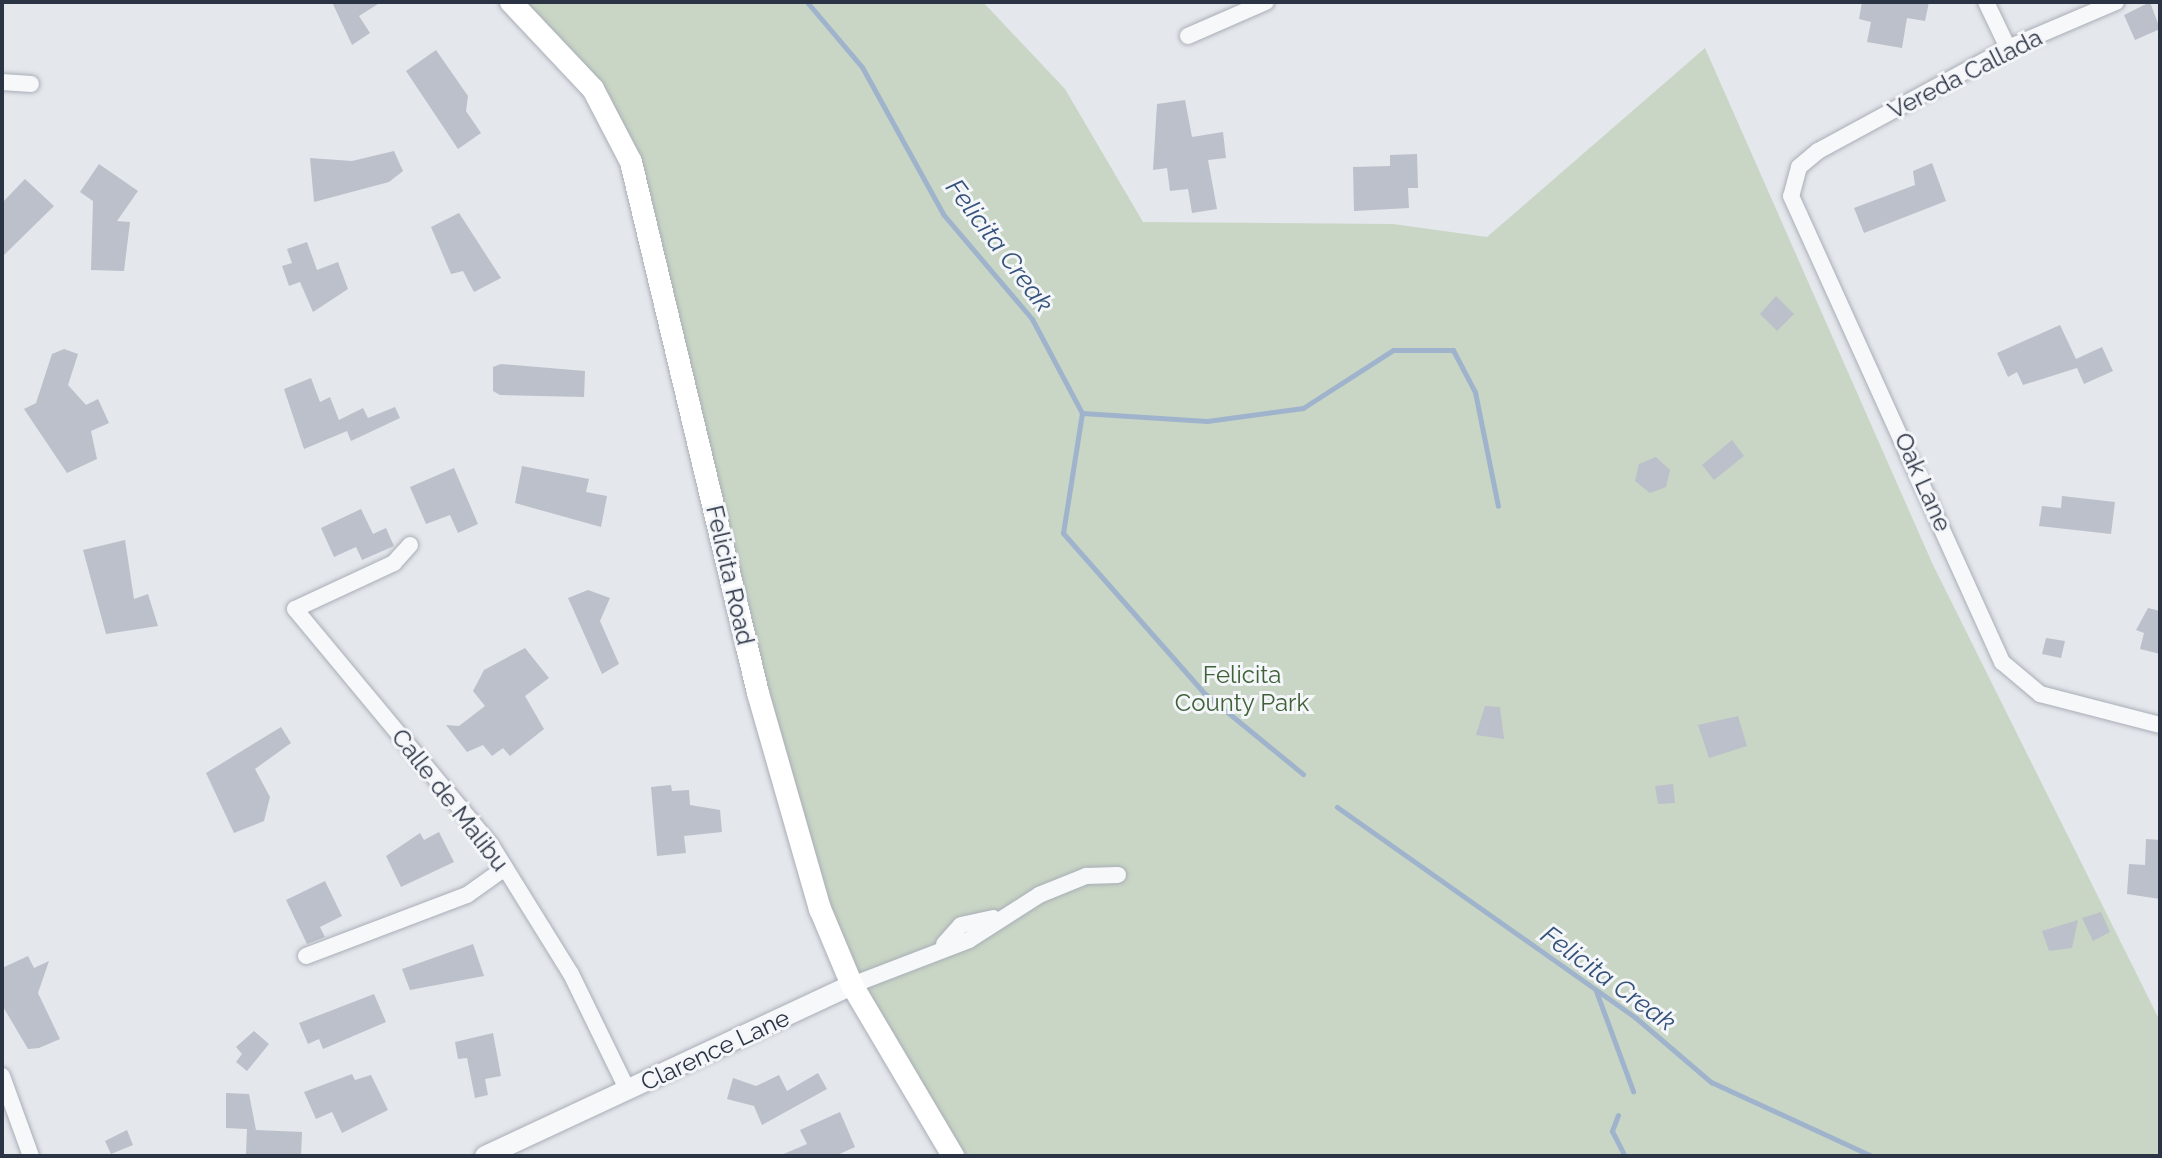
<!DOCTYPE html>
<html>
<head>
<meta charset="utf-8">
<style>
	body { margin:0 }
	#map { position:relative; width:2162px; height:1158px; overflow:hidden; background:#e4e7ec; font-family:Raleway,sans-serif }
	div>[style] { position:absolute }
	.green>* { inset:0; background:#c9d6c5 }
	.stream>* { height:5px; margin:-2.5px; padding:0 2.5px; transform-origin:2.5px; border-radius:2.5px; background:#9fb4cc }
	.building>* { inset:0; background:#bbc0ca }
	.roads { filter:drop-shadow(0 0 2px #a9aeb7) drop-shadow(0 0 2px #a9aeb7) }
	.minor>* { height:16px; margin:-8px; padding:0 8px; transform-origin:8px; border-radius:8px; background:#f7f8fa }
	.tertiary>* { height:20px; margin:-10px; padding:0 10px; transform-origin:10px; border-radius:10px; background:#f7f8fa }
	.secondary>* { height:22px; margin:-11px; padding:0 11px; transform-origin:11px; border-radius:11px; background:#fff }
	span { translate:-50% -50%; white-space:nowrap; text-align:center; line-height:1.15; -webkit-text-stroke:6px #f4f6f9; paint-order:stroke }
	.street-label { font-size:24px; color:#2b3445 }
	.park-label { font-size:24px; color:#3f6138 }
	.water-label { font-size:26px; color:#34527a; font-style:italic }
	.frame { position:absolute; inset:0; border:4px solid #2b3445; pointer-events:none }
</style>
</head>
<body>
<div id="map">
	<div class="green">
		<i style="clip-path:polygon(511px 2px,983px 2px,1065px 89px,1143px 222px,1393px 224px,1487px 237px,1705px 48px,1933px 565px,2160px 1021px,2160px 1156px,953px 1156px,820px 909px,631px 162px,593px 89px)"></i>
	</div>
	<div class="stream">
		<i style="left:807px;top:2px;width:85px;rotate:49.8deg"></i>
		<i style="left:862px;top:67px;width:168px;rotate:61.1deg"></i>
		<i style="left:943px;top:214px;width:138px;rotate:49.7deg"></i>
		<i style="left:1032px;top:319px;width:106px;rotate:62deg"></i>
		<i style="left:1082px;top:413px;width:121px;rotate:99deg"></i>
		<i style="left:1063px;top:533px;width:213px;rotate:48.6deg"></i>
		<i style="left:1204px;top:693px;width:128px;rotate:39.3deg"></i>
		<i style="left:1082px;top:413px;width:125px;rotate:3.7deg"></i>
		<i style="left:1207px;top:421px;width:97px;rotate:-7.7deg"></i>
		<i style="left:1303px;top:408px;width:107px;rotate:-32.8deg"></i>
		<i style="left:1393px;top:350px;width:60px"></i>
		<i style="left:1453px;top:350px;width:47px;rotate:62.4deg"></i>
		<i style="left:1475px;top:392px;width:116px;rotate:78.6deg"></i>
		<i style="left:1337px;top:807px;width:366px;rotate:35.2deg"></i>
		<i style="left:1636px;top:1018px;width:99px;rotate:40.5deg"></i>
		<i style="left:1711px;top:1082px;width:177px;rotate:24.7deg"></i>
		<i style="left:1596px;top:991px;width:107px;rotate:69.7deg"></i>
		<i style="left:1618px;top:1115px;width:17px;rotate:111deg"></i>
		<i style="left:1612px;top:1131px;width:28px;rotate:63deg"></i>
	</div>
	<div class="building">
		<i style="clip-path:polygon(332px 2px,381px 2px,359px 16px,370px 33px,352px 45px)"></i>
		<i style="clip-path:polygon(1862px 2px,1929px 2px,1925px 21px,1907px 18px,1902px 48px,1867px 42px,1871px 22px,1859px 19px)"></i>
		<i style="clip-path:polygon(2150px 2px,2160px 29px,2135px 40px,2124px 15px)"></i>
		<i style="clip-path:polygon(436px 50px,468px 96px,466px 111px,481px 133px,458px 149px,406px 71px)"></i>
		<i style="clip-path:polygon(1185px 100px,1192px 137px,1223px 132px,1226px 158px,1208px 160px,1217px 209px,1192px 213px,1188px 189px,1170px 191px,1167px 168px,1153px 170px,1157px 104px)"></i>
		<i style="clip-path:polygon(394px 151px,403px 171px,389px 182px,314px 202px,310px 158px,352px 161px)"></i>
		<i style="clip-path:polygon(1417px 154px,1418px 188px,1408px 188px,1409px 208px,1354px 211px,1353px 167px,1390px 166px,1390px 155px)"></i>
		<i style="clip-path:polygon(1932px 163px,1946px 201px,1864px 233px,1854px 208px,1915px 185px,1913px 171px)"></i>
		<i style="clip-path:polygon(99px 164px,138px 191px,117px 221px,130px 222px,124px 271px,91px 270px,93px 201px,80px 192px)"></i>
		<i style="clip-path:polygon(25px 179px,54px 206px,2px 257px,2px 203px)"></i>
		<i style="clip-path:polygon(459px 213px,501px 278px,474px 292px,463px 271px,451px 274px,431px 227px)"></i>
		<i style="clip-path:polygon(307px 242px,317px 270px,338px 262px,348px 289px,313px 312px,300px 282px,289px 286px,282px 266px,292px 263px,287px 249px)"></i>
		<i style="clip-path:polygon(1776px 296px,1794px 314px,1777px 331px,1760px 314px)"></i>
		<i style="clip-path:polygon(2060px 325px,2076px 359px,2102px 347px,2113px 371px,2084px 384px,2077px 368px,2023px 385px,2017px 372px,2008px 377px,1997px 353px)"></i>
		<i style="clip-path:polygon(64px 349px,78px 354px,68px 385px,86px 405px,98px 399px,109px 423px,91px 431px,97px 459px,67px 473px,24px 409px,36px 403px,52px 354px)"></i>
		<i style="clip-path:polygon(501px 364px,585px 371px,584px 397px,500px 395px,493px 391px,493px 367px)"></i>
		<i style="clip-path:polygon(311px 378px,320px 402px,330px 397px,339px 420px,363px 408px,368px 418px,395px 407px,400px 418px,351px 441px,347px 431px,304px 449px,284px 389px)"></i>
		<i style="clip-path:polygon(1732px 440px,1744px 456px,1714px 480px,1702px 465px)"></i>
		<i style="clip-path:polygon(1656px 457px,1670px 470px,1666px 487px,1650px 493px,1635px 481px,1639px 464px)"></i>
		<i style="clip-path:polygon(522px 466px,589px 479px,586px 492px,607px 496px,601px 527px,515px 503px)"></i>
		<i style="clip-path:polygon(454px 468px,478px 524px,458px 533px,450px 515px,426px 524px,410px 487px)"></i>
		<i style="clip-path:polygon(2062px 496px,2115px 502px,2111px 534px,2039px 526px,2042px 506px,2061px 508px)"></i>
		<i style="clip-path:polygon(361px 509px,373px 534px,386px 528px,394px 546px,362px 560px,356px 547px,334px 557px,321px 528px)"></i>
		<i style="clip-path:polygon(125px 540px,134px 599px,148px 594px,158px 626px,106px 634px,83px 550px)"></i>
		<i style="clip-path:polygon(588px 590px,610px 598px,600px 621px,619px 664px,602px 674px,568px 598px)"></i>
		<i style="clip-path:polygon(2148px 608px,2160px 611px,2160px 654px,2140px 649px,2144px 633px,2136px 630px)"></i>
		<i style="clip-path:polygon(2046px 638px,2065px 641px,2061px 658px,2042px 654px)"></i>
		<i style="clip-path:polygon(525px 648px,549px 678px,525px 696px,544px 729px,510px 756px,503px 748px,492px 756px,483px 745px,467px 752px,446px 725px,459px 726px,485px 706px,473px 691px,484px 670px)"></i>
		<i style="clip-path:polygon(1485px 706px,1500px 707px,1504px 739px,1476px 735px)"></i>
		<i style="clip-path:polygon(1738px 716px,1747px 746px,1709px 758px,1698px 725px)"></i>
		<i style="clip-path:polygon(281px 727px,291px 743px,255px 769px,270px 797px,264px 821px,234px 833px,206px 773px)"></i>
		<i style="clip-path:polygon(1673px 784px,1675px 803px,1658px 804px,1655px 786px)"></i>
		<i style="clip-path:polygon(671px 785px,672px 791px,689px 790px,690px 805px,720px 810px,722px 832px,684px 836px,686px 853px,657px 856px,651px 787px)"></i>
		<i style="clip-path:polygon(439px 832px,454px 862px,401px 887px,386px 856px,420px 833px,424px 840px)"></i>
		<i style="clip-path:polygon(2146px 839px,2160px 840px,2160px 899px,2127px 894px,2129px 864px,2145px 865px)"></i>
		<i style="clip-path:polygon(325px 881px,342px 916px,320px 927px,325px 937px,307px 944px,286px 900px)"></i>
		<i style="clip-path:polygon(2101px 912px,2110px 932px,2093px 941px,2082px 918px)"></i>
		<i style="clip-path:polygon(2078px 920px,2072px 948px,2049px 951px,2042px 931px)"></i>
		<i style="clip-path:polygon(473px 944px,484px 976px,410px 990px,402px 969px)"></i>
		<i style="clip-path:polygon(28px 956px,34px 968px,49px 961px,38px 993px,60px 1039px,39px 1048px,28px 1049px,2px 1005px,2px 968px)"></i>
		<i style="clip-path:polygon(374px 994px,386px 1022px,323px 1049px,319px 1039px,308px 1044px,299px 1023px)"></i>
		<i style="clip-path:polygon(254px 1031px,269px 1044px,247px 1071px,236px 1062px,242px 1054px,236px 1047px)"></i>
		<i style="clip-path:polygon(493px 1033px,501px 1076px,485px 1079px,488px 1095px,475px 1098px,467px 1058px,458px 1059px,455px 1042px)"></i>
		<i style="clip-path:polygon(818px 1073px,827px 1089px,762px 1125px,754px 1106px,727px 1099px,733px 1078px,756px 1086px,779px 1075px,787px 1091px)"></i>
		<i style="clip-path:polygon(352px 1074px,355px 1080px,371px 1075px,388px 1110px,342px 1133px,332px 1112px,316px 1119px,304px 1092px)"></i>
		<i style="clip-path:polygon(226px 1093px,249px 1094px,256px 1130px,302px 1132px,301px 1156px,246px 1154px,247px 1129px,226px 1128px)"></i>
		<i style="clip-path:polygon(840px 1112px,855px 1147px,835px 1156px,779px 1156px,807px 1144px,800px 1130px)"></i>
		<i style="clip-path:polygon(127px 1130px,133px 1145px,111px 1154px,105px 1141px)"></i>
	</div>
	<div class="roads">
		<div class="minor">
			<i style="left:1986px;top:2px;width:51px;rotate:64.4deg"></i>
			<i style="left:2116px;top:2px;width:117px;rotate:156.9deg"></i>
			<i style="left:2008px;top:48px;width:216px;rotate:151.5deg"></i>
			<i style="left:1818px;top:151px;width:25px;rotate:140deg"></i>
			<i style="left:1799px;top:167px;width:30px;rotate:105deg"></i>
			<i style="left:1791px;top:196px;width:512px;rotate:65.64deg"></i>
			<i style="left:2002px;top:662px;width:50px;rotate:40.1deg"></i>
			<i style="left:2040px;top:694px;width:124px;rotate:14.5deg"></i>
			<i style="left:1188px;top:36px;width:85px;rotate:-23.6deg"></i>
			<i style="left:2px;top:82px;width:29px;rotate:4deg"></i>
			<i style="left:410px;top:545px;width:24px;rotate:132deg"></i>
			<i style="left:394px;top:563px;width:109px;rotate:155.1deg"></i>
			<i style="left:295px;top:609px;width:307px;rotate:50.3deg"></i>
			<i style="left:491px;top:845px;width:152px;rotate:58.2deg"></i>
			<i style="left:571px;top:974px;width:130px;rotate:64deg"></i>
			<i style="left:944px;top:944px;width:25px;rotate:-48deg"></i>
			<i style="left:961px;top:925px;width:33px;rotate:-12deg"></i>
			<i style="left:306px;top:956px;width:172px;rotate:-20.8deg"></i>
			<i style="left:467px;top:895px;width:47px;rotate:-35.4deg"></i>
			<i style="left:852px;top:985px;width:125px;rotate:-21deg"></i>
			<i style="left:969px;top:940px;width:83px;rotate:-32.7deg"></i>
			<i style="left:1039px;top:895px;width:51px;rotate:-22deg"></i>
			<i style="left:1086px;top:876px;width:32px;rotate:-2deg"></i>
			<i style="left:2px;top:1076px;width:85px;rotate:70.1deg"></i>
		</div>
		<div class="tertiary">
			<i style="left:485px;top:1156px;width:405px;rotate:-25deg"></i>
		</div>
		<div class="secondary">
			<i style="left:511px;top:2px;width:120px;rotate:46.7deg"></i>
			<i style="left:593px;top:89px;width:82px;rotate:62.5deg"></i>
			<i style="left:631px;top:162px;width:546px;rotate:76.55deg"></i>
			<i style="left:758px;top:693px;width:225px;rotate:74deg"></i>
			<i style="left:820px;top:909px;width:82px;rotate:67.2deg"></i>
			<i style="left:852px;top:985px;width:199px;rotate:59.4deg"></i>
		</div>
	</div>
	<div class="street-label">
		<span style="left:1965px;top:74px;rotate:-27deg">Vereda Callada</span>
		<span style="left:1923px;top:482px;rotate:66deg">Oak Lane</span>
		<span style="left:730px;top:575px;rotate:77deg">Felicita Road</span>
		<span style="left:450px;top:800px;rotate:52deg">Calle de Malibu</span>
		<span style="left:715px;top:1050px;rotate:-25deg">Clarence Lane</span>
	</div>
	<div class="park-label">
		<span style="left:1242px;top:689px">Felicita<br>County Park</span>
	</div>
	<div class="water-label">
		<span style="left:999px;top:246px;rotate:53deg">Felicita Creak</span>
		<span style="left:1608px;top:979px;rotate:36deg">Felicita Creak</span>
	</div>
	<div class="frame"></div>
</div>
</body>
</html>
